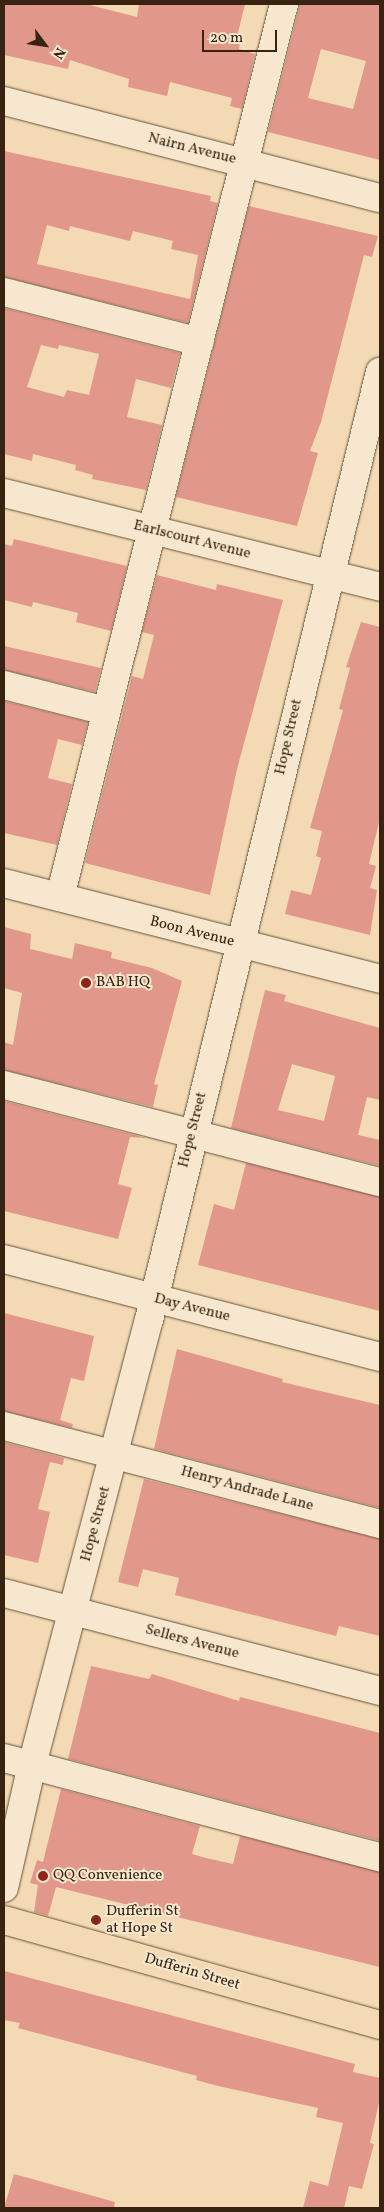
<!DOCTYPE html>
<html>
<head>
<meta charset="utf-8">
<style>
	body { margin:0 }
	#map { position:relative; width:384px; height:2212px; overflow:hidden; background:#f3dab4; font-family:Vollkorn,serif }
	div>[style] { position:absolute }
	.building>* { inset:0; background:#e2978b }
	.roads { filter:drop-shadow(0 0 1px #665139) drop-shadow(0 0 1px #665139) }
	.minor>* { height:28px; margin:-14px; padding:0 14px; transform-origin:14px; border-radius:14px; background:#f7e7ce }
	.major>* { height:28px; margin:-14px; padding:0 14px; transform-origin:14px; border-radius:14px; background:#f3dab4 }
	.dots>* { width:14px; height:14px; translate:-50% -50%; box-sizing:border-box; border:2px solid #f7e7ce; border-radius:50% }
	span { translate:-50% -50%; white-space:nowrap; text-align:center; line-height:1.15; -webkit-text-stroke:4px #f7e7ce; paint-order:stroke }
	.street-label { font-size:15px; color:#372310 }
	.poi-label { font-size:15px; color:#372310 }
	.left { translate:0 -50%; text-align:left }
	.frame { position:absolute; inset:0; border:5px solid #372310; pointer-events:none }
	.north { position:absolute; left:20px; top:20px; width:50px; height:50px; -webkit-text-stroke:4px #f7e7ce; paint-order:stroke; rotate:121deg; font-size:14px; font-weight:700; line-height:20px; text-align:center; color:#372310 }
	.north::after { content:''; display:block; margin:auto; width:18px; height:22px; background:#372310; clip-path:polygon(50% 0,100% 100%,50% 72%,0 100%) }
	.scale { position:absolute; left:202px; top:30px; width:75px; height:22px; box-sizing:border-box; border:2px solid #372310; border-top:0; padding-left:6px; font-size:15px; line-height:18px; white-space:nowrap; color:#372310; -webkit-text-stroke:4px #f7e7ce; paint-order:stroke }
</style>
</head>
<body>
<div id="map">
	<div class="building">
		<i style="clip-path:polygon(4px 4px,86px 4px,137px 17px,139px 4px,245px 4px,236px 41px,240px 42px,239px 49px,255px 54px,242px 109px,230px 106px,232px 98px,170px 82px,167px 96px,128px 87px,129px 79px,70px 60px,68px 69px,4px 55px)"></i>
		<i style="clip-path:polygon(evenodd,300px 4px,380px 4px,380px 160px,268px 132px,300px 4px,321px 49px,366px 61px,353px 109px,308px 98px,321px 49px)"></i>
		<i style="clip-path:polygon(evenodd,4px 151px,211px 196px,210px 201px,218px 203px,188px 323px,4px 277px,4px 151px,47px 225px,69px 231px,70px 226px,130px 241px,133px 231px,173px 241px,171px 249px,198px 255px,190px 299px,37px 264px,47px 225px)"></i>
		<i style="clip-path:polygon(249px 206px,378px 236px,372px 257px,364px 255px,321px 422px,310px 451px,318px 453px,297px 526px,176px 497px)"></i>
		<i style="clip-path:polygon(evenodd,4px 308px,180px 353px,171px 388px,136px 379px,127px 417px,162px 425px,146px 490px,92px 479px,93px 475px,75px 470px,76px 465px,33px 454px,32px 461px,4px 454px,4px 308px,41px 345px,58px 349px,59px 345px,99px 354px,89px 395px,67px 390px,64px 397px,27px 387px,41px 345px)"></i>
		<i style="clip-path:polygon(14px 539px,127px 566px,111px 631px,76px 622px,78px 613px,33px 602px,32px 607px,4px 600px,4px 544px,12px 546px)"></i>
		<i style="clip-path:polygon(157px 575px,216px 590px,217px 584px,283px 600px,237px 769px,210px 895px,85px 863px,132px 676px,143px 679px,154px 635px,142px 632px)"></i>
		<i style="clip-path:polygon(361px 622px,380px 627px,380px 818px,369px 864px,376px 866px,370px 888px,377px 890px,370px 935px,285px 914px,291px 890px,311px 895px,321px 858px,316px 856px,322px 831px,310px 828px,343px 710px,339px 709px,350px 668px,346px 667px)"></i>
		<i style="clip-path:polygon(4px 646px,101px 668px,95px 692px,4px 670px)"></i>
		<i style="clip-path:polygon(4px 701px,88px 722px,82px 745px,58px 739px,48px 778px,72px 784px,57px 845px,4px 833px)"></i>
		<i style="clip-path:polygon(4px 927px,31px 934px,30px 949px,72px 959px,75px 943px,112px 952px,111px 958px,152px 968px,182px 981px,154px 1084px,158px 1085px,153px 1107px,4px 1070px,4px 1042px,13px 1045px,22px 993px,4px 988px)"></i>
		<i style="clip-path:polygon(evenodd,265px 990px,286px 995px,284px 1001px,380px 1028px,380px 1100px,367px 1097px,358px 1135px,380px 1140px,380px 1166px,231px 1128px,265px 990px,292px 1064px,335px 1076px,324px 1121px,278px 1110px,292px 1064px)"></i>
		<i style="clip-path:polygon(4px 1101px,146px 1138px,130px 1137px,118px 1184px,132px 1188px,118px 1239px,4px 1211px)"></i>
		<i style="clip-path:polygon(246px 1163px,380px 1197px,380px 1311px,198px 1265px,214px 1204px,234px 1210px)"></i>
		<i style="clip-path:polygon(4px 1313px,94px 1336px,84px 1381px,71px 1378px,60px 1420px,73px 1424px,72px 1428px,4px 1411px)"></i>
		<i style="clip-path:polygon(177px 1349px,283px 1379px,282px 1382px,380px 1405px,380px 1508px,154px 1449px)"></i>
		<i style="clip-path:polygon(4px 1442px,64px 1458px,63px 1465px,50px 1462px,38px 1509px,50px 1512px,38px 1563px,4px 1555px)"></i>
		<i style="clip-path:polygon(144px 1479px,380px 1539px,380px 1636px,339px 1626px,336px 1636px,175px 1595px,179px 1578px,143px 1569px,138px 1587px,118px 1582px)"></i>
		<i style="clip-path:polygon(91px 1666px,149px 1679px,152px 1674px,239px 1701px,240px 1697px,380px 1733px,380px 1841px,68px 1759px)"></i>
		<i style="clip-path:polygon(61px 1789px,200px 1826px,192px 1854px,206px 1858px,233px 1864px,240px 1836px,380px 1872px,380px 1967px,56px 1887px,48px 1916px,34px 1912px,38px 1885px,30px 1883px,37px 1860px,43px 1862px)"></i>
		<i style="clip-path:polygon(4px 1971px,355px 2064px,353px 2072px,380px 2078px,380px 2098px,370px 2143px,374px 2144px,362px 2189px,349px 2186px,344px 2208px,303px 2208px,310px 2181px,328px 2186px,343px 2123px,316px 2117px,318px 2108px,218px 2086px,196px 2080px,197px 2076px,18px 2028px,20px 2023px,4px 2020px)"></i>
		<i style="clip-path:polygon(14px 2174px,115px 2202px,114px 2208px,4px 2208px)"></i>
	</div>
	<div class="roads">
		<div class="minor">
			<i style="left:4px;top:101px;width:388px;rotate:14.5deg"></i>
			<i style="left:4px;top:292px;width:202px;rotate:14.3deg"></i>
			<i style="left:4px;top:493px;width:388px;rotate:14deg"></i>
			<i style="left:4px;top:685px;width:105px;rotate:14.3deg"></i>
			<i style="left:4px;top:883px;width:388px;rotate:14.3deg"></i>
			<i style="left:60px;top:897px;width:921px;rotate:-75.92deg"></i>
			<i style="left:4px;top:1085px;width:388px;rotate:14.5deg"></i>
			<i style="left:4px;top:1259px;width:389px;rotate:14.6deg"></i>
			<i style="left:4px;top:1426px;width:389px;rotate:14.6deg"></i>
			<i style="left:4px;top:1593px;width:389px;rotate:14.6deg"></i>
			<i style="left:4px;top:1758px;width:389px;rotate:14.8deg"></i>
			<i style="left:4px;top:1888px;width:126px;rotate:-77.2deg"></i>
			<i style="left:32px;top:1765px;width:460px;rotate:-75.3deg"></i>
			<i style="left:149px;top:1320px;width:976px;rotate:-76.31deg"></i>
		</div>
		<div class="major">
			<i style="left:4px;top:1920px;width:390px;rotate:15.6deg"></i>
		</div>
	</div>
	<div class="dots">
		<i style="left:86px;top:983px;background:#8f2418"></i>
		<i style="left:43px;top:1876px;background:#8f2418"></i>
		<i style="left:96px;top:1920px;background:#8f2418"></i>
	</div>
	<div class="street-label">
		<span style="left:192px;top:149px;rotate:14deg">Nairn Avenue</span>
		<span style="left:192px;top:540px;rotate:14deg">Earlscourt Avenue</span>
		<span style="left:289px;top:737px;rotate:-77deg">Hope Street</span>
		<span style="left:192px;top:932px;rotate:14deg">Boon Avenue</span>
		<span style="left:193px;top:1130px;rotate:-76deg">Hope Street</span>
		<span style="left:192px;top:1308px;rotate:14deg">Day Avenue</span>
		<span style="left:247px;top:1489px;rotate:15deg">Henry Andrade Lane</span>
		<span style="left:96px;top:1524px;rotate:-75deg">Hope Street</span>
		<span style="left:192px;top:1642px;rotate:15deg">Sellers Avenue</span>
		<span style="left:192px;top:1972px;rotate:16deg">Dufferin Street</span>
	</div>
	<div class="poi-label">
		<span class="left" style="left:96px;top:983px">BAB HQ</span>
		<span class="left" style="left:53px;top:1876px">QQ Convenience</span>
		<span class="left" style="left:106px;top:1920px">Dufferin St<br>at Hope St</span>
	</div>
	<div class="frame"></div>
	<div class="north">N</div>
	<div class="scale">20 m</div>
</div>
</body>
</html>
